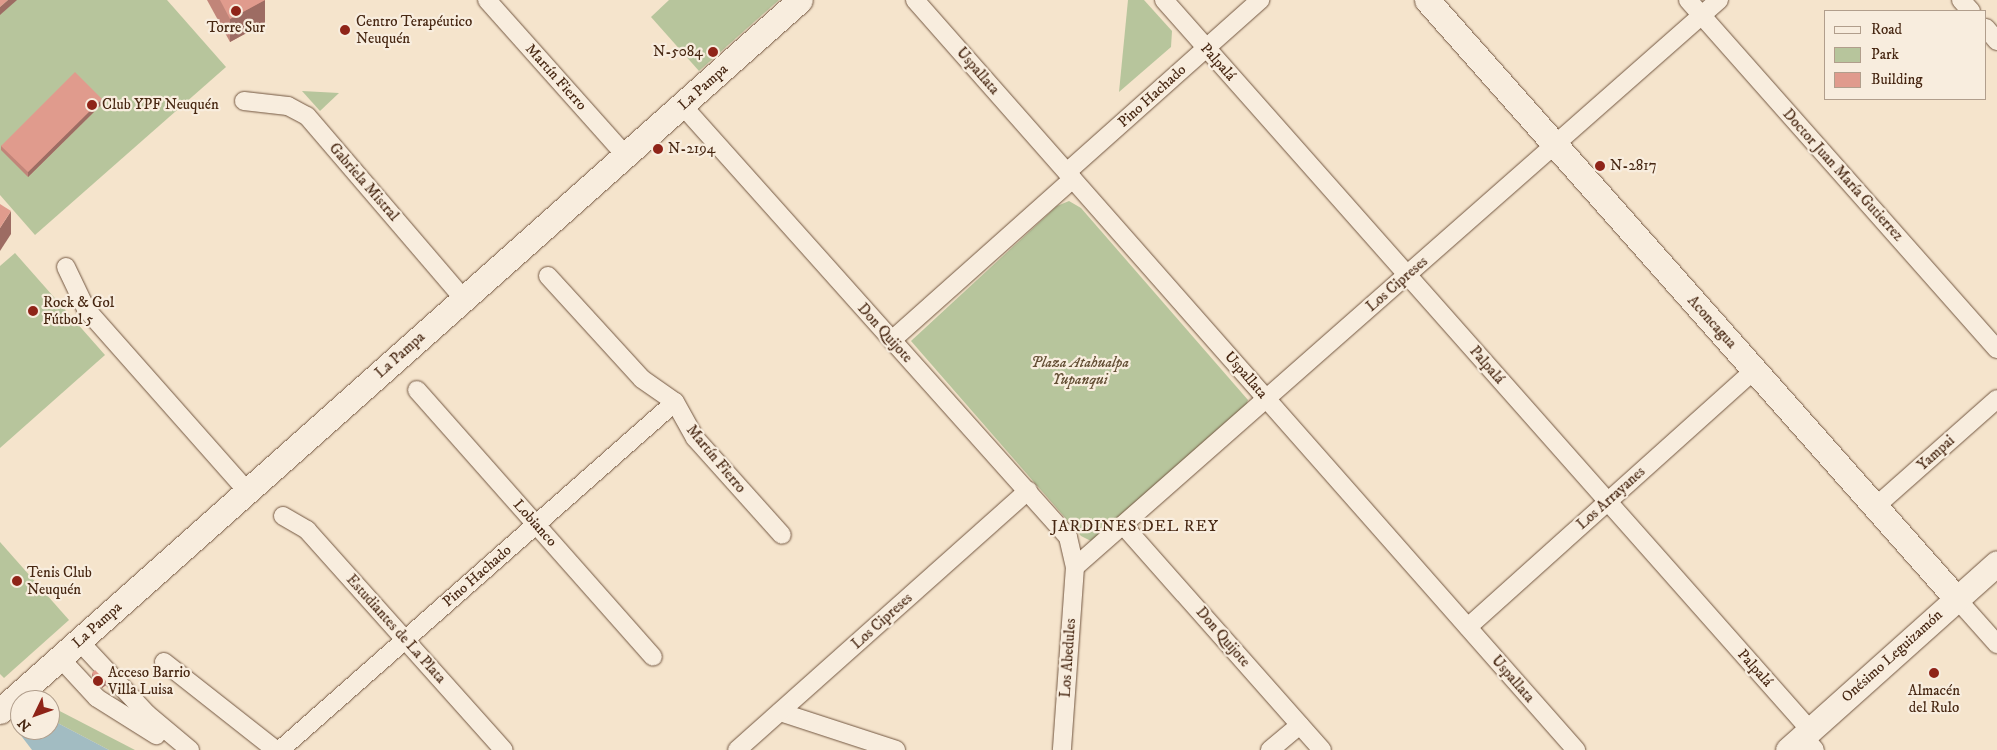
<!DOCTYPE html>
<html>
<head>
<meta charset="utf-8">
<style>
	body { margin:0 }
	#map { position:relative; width:1997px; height:750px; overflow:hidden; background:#f5e4cc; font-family:"IM FELL DW Pica",serif }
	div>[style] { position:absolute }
	.green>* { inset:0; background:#b7c59c }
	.water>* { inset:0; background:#a2bcc2 }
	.roads { filter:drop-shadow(0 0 1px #725640) drop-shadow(0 0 1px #725640) }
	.street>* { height:18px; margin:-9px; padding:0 9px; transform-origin:9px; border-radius:9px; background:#f8edde }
	.secondary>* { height:25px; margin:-12.5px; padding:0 12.5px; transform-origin:12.5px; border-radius:12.5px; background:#f8edde }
	.wall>* { inset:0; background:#c18579 }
	.shaded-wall>* { inset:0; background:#9d6c63 }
	.building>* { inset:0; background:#e09b8d }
	.dots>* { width:14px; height:14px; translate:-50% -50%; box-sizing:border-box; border:2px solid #f8edde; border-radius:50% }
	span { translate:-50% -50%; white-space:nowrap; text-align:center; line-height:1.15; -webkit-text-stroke:4.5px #f8edde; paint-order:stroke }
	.poi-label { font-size:15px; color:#472712 }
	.left { translate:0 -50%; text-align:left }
	.right { translate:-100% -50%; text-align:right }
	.street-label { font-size:15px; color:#472712 }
	.park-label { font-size:15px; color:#634e34; font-style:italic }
	.neighbourhood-label { font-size:16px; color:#472712; letter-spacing:1px }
	.legend { position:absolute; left:1824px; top:10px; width:162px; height:90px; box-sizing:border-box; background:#f8edde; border:1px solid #b19e8c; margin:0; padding:6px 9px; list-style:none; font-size:15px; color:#472712 }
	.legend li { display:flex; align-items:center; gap:10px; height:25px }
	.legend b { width:25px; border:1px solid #b19e8c }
	.north { position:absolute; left:10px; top:690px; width:50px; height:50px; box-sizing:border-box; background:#f8edde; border:1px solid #b19e8c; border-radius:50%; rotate:228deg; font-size:14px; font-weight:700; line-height:20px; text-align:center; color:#472712 }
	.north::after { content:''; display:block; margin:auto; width:18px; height:22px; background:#8f2418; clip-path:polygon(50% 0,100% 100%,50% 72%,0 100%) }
</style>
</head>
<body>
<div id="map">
	<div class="green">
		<i style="clip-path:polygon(0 0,167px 0,226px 67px,35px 235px,0 195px)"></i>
		<i style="clip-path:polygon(669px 0,779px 0,699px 71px,651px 17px)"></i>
		<i style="clip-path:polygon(1128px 0,1144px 0,1172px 31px,1171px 47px,1119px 92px)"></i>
		<i style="clip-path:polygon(302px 91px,339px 93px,320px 111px)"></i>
		<i style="clip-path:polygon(1069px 201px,1081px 208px,1248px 400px,1246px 406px,1091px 541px,1081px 536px,911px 341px,1057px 206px)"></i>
		<i style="clip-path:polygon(15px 253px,105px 355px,0 448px,0 266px)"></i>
		<i style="clip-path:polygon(0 542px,69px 620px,4px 678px,0 674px)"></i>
		<i style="clip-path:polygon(50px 706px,135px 750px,109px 750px,50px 719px)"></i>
	</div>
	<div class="water">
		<i style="clip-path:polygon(20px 719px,20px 730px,50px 730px,50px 719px,109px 750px,32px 750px,13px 725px)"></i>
	</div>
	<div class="roads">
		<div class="street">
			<i style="left:487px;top:0;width:208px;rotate:48.3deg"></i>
			<i style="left:915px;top:0;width:1000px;rotate:48.61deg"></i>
			<i style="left:1164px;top:0;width:975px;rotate:48.49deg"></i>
			<i style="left:1688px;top:0;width:466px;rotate:48.5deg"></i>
			<i style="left:1961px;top:0;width:15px;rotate:48deg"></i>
			<i style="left:1986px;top:28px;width:17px;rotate:50deg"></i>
			<i style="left:244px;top:101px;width:44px;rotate:6.5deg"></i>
			<i style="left:288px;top:106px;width:21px;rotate:28deg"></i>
			<i style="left:307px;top:116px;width:241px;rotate:49.4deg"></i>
			<i style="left:682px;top:105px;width:579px;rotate:48.22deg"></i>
			<i style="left:1068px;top:537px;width:31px;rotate:77deg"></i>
			<i style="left:1075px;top:567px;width:183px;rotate:94.1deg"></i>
			<i style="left:1067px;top:172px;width:259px;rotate:-41.7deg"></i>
			<i style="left:66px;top:267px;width:47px;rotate:64.5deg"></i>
			<i style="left:86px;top:309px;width:243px;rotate:48.5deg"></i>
			<i style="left:548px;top:276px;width:139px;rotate:47.6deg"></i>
			<i style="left:642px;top:379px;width:40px;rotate:34.9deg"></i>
			<i style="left:675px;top:402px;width:41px;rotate:60.9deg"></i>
			<i style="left:695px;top:438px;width:130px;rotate:48.1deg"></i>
			<i style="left:892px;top:340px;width:242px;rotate:-41.7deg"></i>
			<i style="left:417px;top:390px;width:356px;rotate:48.5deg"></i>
			<i style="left:1875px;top:507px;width:163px;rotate:-41.5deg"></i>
			<i style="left:283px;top:516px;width:28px;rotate:30deg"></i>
			<i style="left:307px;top:530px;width:295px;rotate:48.2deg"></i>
			<i style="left:1123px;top:525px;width:300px;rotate:48.5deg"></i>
			<i style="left:1075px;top:567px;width:858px;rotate:-41.36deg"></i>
			<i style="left:1956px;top:598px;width:62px;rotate:48.3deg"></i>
			<i style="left:1468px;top:627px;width:385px;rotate:-41.9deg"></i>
			<i style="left:79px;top:641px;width:100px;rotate:47deg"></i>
			<i style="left:147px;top:714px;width:56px;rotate:39.9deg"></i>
			<i style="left:60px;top:658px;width:54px;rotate:47.2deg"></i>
			<i style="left:97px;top:698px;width:70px;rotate:32.1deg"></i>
			<i style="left:164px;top:662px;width:142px;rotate:38.2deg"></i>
			<i style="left:780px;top:712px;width:122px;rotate:18.1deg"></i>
			<i style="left:1803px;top:736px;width:18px;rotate:49deg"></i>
			<i style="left:280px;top:750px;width:526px;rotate:-41.38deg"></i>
			<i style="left:737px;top:750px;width:390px;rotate:-41.7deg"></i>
			<i style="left:1270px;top:750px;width:39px;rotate:-40deg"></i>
		</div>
		<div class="secondary">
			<i style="left:1427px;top:0;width:798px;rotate:48.5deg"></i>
			<i style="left:0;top:711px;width:1070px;rotate:-41.63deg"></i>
			<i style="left:1788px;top:750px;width:280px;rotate:-41.8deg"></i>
		</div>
	</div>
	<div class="wall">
		<i style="clip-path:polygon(207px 0,265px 0,265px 23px,230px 42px)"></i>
		<i style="clip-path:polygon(102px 104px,28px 177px,1px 150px,1px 146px)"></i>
		<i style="clip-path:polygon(92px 673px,106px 685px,102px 688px,92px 677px)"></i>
	</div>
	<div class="shaded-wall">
		<i style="clip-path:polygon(8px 0,17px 0,0 15px,0 7px)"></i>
		<i style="clip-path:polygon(265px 0,265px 23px,230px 42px,230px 19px)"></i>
		<i style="clip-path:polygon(102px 99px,102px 104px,28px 177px,28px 172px)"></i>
		<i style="clip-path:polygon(11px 211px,11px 234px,0 251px,0 228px)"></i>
		<i style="clip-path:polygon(106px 681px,106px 685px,102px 688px,102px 684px)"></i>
	</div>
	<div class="building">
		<i style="clip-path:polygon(0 0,8px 0,0 7px)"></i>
		<i style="clip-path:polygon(220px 0,265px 0,230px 19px)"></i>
		<i style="clip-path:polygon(75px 72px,102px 99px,28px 172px,1px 146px)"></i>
		<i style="clip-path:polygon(0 204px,11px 211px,0 228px)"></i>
		<i style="clip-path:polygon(95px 670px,106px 681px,102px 684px,92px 673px)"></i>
	</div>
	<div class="dots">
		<i style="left:236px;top:11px;background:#8f2418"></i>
		<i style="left:345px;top:30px;background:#8f2418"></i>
		<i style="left:713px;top:52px;background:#8f2418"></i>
		<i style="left:92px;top:105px;background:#8f2418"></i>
		<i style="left:658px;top:149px;background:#8f2418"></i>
		<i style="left:1600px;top:166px;background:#8f2418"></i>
		<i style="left:33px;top:311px;background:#8f2418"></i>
		<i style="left:17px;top:581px;background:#8f2418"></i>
		<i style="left:1934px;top:673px;background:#8f2418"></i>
		<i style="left:98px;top:681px;background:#8f2418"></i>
	</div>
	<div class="poi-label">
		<span class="left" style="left:356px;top:30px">Centro Terapéutico<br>Neuquén</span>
		<span style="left:236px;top:28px">Torre Sur</span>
		<span class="right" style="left:703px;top:52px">N-5084</span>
		<span class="left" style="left:102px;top:105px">Club YPF Neuquén</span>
		<span class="left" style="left:668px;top:149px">N-2194</span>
		<span class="left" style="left:1610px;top:166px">N-2817</span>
		<span class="left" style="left:43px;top:311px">Rock &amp; Gol<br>Fútbol 5</span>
		<span class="left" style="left:27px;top:581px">Tenis Club<br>Neuquén</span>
		<span class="left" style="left:108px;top:681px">Acceso Barrio<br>Villa Luisa</span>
		<span style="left:1934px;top:699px">Almacén<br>del Rulo</span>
	</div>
	<div class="street-label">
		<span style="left:1218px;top:62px;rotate:48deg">Palpalá</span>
		<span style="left:978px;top:71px;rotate:49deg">Uspallata</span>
		<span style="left:556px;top:77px;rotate:48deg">Martín Fierro</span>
		<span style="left:703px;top:87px;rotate:-42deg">La Pampa</span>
		<span style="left:1152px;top:96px;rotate:-42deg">Pino Hachado</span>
		<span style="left:1843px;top:175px;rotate:48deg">Doctor Juan María Gutierrez</span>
		<span style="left:364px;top:182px;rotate:49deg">Gabriela Mistral</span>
		<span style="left:1397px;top:284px;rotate:-41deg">Los Cipreses</span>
		<span style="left:1712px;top:322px;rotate:48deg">Aconcagua</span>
		<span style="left:885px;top:333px;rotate:48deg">Don Quijote</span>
		<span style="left:400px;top:355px;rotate:-42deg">La Pampa</span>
		<span style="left:1487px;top:365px;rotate:49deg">Palpalá</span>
		<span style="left:1246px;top:375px;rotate:49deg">Uspallata</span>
		<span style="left:1936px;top:453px;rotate:-42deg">Yampai</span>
		<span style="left:716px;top:459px;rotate:50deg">Martín Fierro</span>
		<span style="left:1611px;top:498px;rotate:-42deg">Los Arrayanes</span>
		<span style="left:535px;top:523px;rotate:48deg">Lobianco</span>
		<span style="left:477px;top:576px;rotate:-41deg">Pino Hachado</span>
		<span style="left:882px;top:621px;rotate:-42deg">Los Cipreses</span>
		<span style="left:97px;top:625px;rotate:-42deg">La Pampa</span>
		<span style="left:396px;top:629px;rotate:48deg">Estudiantes de La Plata</span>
		<span style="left:1223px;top:637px;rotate:49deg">Don Quijote</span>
		<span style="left:1892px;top:656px;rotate:-42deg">Onésimo Leguizamón</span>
		<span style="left:1068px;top:658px;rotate:-86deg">Los Abedules</span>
		<span style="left:1755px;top:668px;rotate:48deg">Palpalá</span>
		<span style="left:1513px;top:679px;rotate:49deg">Uspallata</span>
	</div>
	<div class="park-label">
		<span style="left:1080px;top:371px">Plaza Atahualpa<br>Yupanqui</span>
	</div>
	<div class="neighbourhood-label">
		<span style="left:1135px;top:526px">JARDINES DEL REY</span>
	</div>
	<ul class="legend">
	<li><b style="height:6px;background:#f8edde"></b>Road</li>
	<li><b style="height:14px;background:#b7c59c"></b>Park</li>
	<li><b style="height:14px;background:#e09b8d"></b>Building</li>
	</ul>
	<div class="north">N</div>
</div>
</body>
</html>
